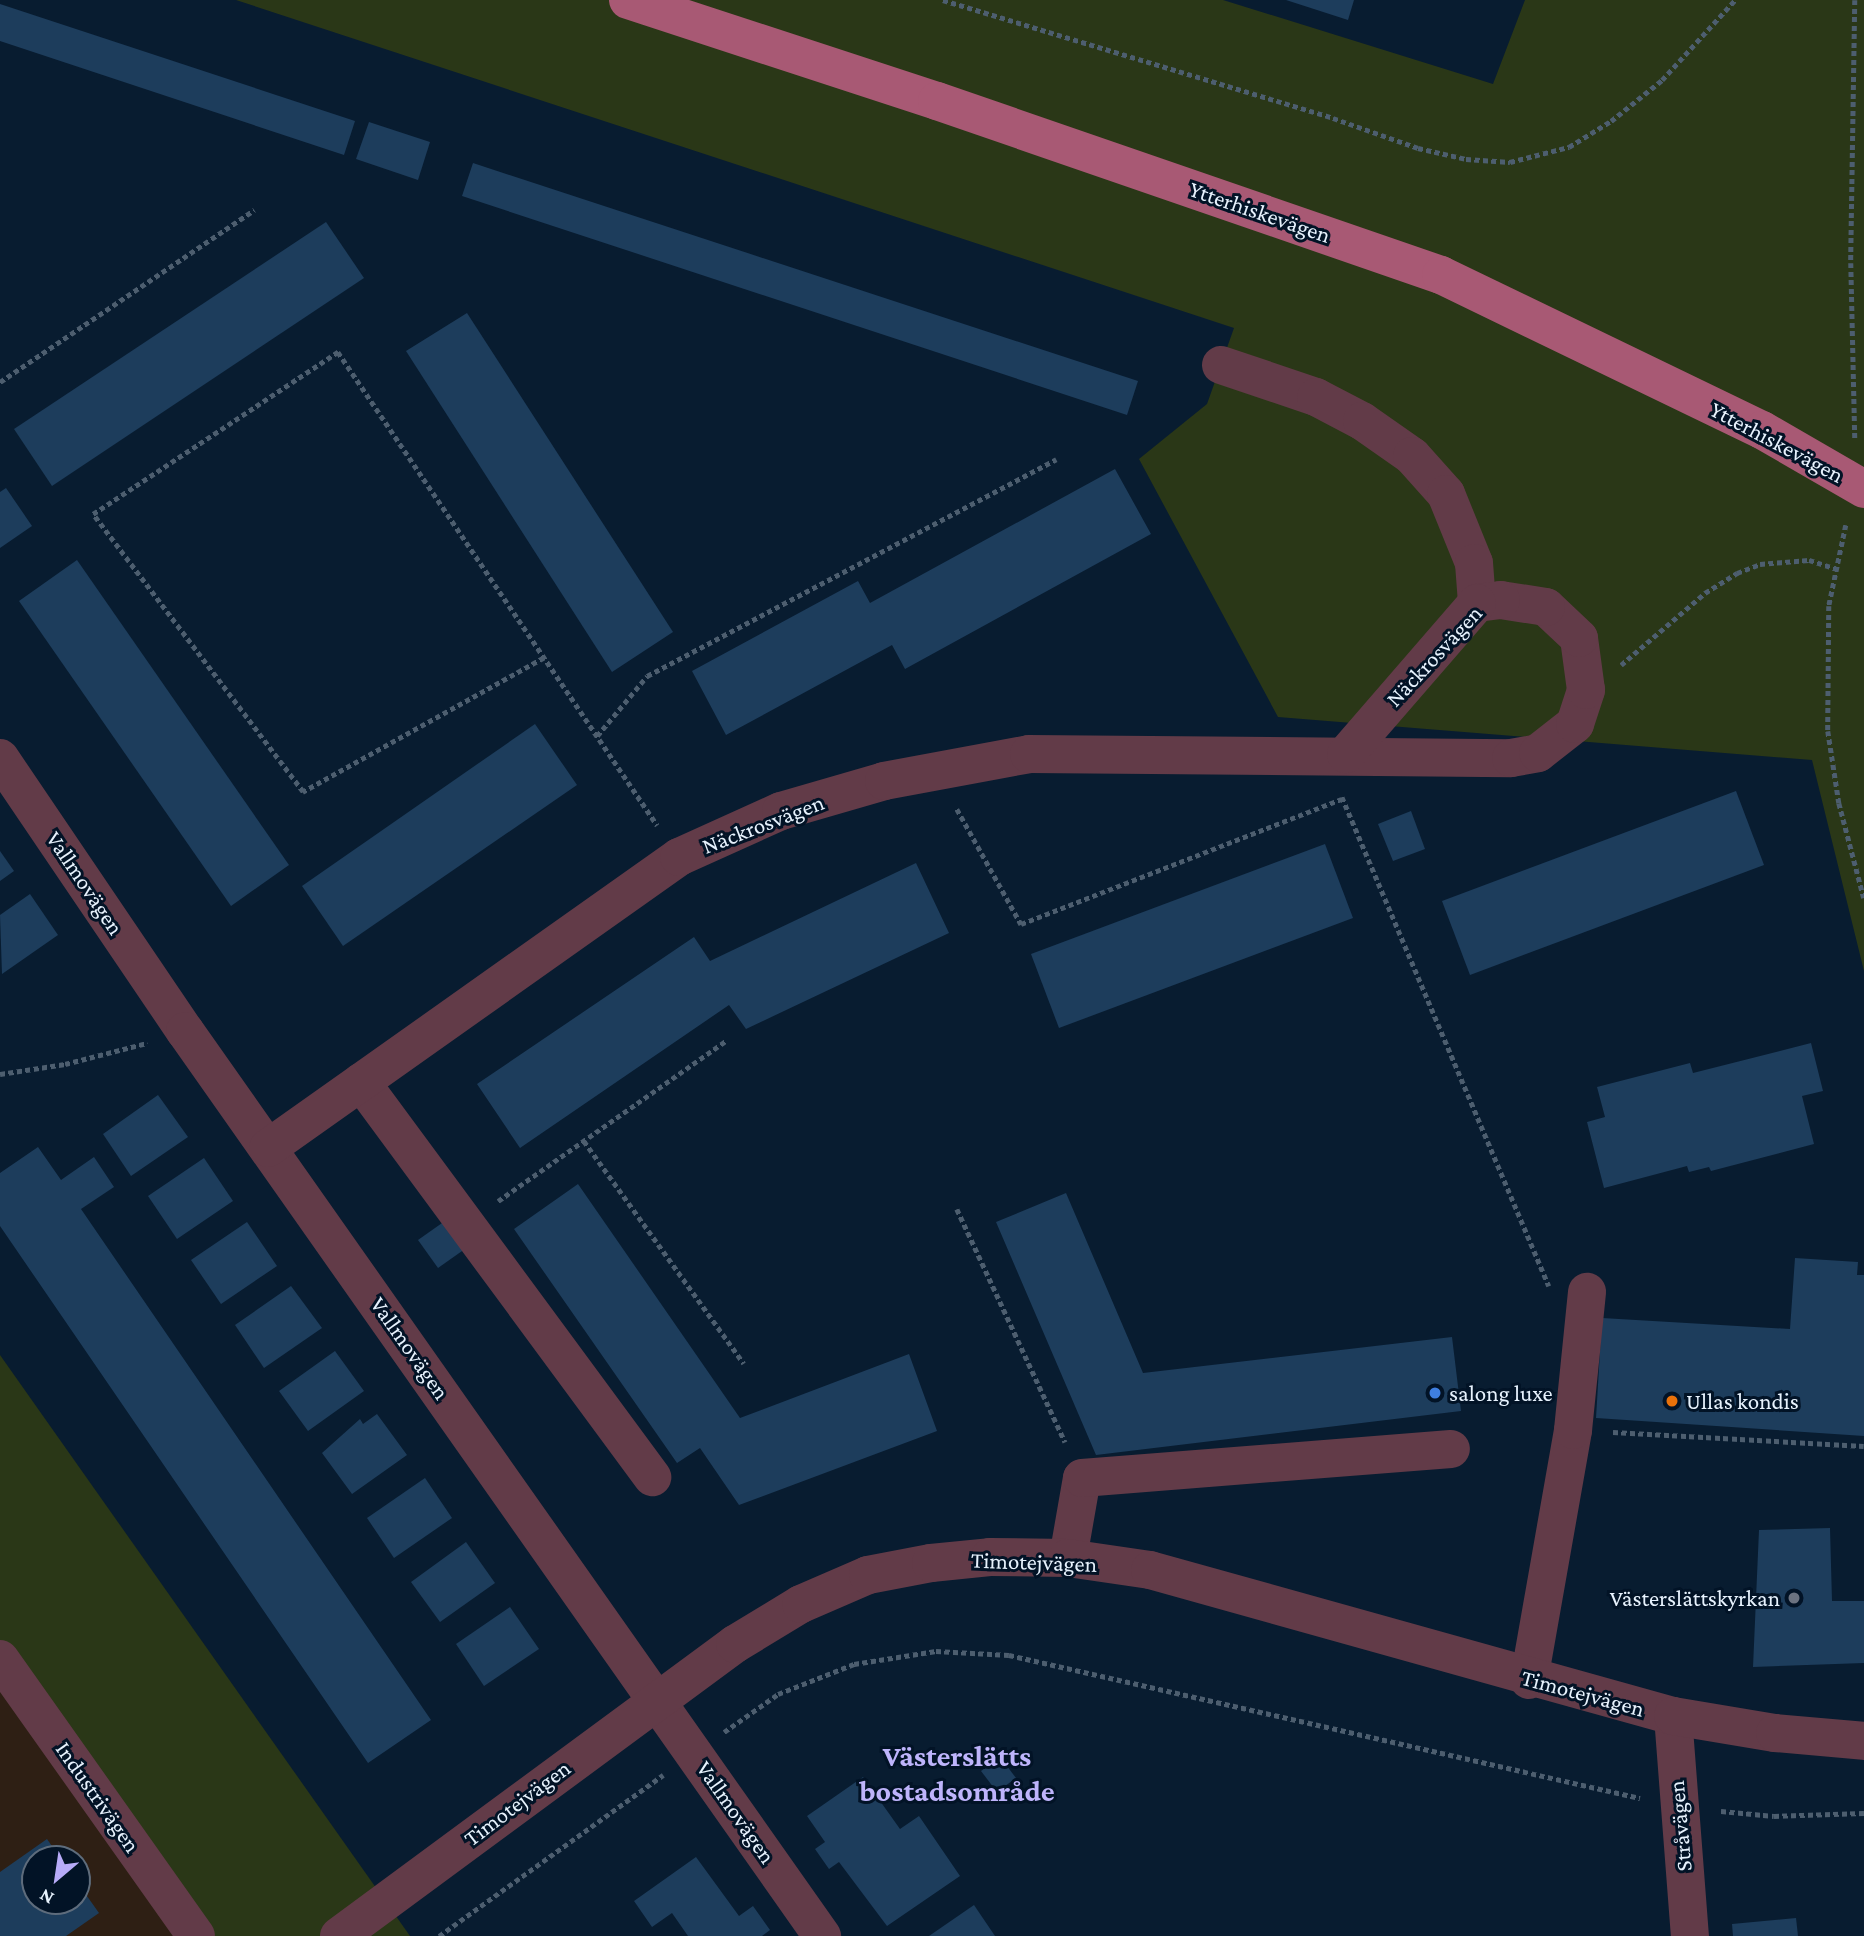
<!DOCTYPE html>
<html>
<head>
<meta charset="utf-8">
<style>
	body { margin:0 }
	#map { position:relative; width:1864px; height:1936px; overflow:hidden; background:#081c30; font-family:"Crimson Pro",serif }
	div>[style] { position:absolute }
	.industrial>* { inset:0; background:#2e1f14 }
	.green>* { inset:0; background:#2a3717 }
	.building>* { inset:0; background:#1d3d5c }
	.path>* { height:4.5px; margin-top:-2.25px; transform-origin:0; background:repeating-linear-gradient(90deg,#4d5e6f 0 5px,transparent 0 8.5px) }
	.minor>* { height:38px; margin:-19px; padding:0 19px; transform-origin:19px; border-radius:19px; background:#623b48 }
	.major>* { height:38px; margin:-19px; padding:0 19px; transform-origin:19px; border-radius:19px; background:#a85974 }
	.dots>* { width:19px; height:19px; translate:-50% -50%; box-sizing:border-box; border:4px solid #021326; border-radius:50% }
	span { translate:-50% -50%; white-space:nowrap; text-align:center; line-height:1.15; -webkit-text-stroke:6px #021326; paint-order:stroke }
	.street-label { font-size:23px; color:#e7f2fd }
	.poi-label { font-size:23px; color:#e7f2fd }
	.left { translate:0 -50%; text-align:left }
	.right { translate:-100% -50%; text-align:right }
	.district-label { font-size:30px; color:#beb4fb; font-weight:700 }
	.north { position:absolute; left:21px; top:1845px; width:70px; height:70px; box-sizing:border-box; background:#021326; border:2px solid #5e6c7c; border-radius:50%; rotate:209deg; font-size:19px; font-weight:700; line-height:28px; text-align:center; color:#e7f2fd }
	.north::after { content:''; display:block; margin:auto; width:24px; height:32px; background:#b7abf8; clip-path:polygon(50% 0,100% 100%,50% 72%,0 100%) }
</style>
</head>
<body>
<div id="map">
	<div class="industrial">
		<i style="clip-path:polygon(evenodd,0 1659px,196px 1936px,0 1936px,0 1659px,35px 1859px,77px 1859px,77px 1901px,35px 1901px,35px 1859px)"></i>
	</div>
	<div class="green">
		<i style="clip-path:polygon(236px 0,1223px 0,1493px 84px,1525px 0,1864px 0,1864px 971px,1812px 760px,1278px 717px,1139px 459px,1207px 404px,1234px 328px)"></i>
		<i style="clip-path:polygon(0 1355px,410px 1936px,196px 1936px,0 1659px)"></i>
	</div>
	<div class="building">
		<i style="clip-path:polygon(1286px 0,1354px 0,1348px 20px)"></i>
		<i style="clip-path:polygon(0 4px,355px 121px,344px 155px,0 41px)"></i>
		<i style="clip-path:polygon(369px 122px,430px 142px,418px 180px,356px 159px)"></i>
		<i style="clip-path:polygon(473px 163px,1138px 381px,1127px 415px,462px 196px)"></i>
		<i style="clip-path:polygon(326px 222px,364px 278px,52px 486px,14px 429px)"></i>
		<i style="clip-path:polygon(467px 313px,673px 632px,612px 672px,406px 351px)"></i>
		<i style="clip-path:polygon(1115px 469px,1151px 534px,905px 669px,892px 645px,726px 735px,692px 671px,858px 581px,870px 603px)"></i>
		<i style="clip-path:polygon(6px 488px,32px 526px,0 548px,0 492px)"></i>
		<i style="clip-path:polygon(77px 560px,289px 865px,231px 906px,19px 601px)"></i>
		<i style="clip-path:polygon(535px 724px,577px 785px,343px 946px,302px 886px)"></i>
		<i style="clip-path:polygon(1736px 791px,1764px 865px,1470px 975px,1442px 901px)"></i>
		<i style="clip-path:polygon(1411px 811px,1425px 849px,1393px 861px,1378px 824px)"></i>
		<i style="clip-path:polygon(1325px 844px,1353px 918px,1059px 1028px,1031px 954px)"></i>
		<i style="clip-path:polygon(0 851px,14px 871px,0 881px)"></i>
		<i style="clip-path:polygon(916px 863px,949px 933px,746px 1029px,729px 1005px,520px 1148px,477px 1084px,694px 937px,710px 961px)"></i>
		<i style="clip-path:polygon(30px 894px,58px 935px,2px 974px,0 915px)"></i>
		<i style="clip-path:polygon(1811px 1043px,1823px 1091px,1802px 1096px,1814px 1144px,1711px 1171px,1709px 1167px,1689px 1172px,1687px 1166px,1604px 1188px,1587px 1122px,1605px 1117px,1597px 1087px,1690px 1063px,1693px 1073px)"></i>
		<i style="clip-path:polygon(158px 1095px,188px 1137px,131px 1176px,103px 1134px)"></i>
		<i style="clip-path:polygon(38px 1147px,61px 1180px,94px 1157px,114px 1187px,81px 1209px,431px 1720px,368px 1763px,0 1226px,0 1173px)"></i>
		<i style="clip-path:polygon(204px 1158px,233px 1201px,177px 1239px,148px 1196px)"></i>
		<i style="clip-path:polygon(578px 1184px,740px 1418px,909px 1354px,937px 1431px,739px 1505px,700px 1448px,677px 1463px,514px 1229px)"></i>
		<i style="clip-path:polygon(1066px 1193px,1143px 1373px,1452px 1337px,1461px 1411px,1096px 1455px,996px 1222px)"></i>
		<i style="clip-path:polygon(452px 1216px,472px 1244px,438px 1268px,418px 1240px)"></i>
		<i style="clip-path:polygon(247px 1222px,277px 1266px,221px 1304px,191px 1260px)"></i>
		<i style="clip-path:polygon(1795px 1258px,1858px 1262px,1857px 1275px,1864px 1275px,1864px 1436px,1596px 1418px,1602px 1318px,1790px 1329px)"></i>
		<i style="clip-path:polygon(291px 1286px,322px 1328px,264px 1368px,235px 1325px)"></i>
		<i style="clip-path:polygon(335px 1351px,364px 1391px,308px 1431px,279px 1391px)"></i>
		<i style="clip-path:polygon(377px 1414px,407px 1455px,352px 1494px,322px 1453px,360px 1419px,363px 1424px)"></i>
		<i style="clip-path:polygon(425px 1478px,452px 1518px,394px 1558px,367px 1518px)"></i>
		<i style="clip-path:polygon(1830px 1528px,1832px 1601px,1864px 1601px,1864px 1663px,1753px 1667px,1759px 1530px)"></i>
		<i style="clip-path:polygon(466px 1542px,495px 1583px,440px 1622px,411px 1582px)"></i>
		<i style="clip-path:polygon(510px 1607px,539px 1649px,484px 1686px,456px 1644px)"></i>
		<i style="clip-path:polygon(1000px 1757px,1016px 1778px,997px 1792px,981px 1771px)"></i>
		<i style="clip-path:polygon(863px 1777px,900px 1829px,919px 1816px,960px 1876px,887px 1926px,839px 1862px,829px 1869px,815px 1849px,825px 1842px,807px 1816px)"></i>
		<i style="clip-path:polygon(47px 1839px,61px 1859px,35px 1859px,35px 1901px,77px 1901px,77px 1882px,99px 1913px,66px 1936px,0 1936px,0 1872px)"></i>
		<i style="clip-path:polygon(696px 1857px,739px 1916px,753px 1906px,770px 1930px,762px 1936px,688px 1936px,672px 1913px,652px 1927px,634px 1901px)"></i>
		<i style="clip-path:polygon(974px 1905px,995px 1936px,929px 1936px)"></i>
		<i style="clip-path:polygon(1796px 1918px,1798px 1936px,1733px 1936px,1732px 1924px)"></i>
	</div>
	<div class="path">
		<i style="left:943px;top:0;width:407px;rotate:16.8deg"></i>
		<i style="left:1333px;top:118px;width:90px;rotate:19.4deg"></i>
		<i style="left:1418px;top:148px;width:49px;rotate:12.9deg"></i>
		<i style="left:1466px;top:159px;width:44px;rotate:3.9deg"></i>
		<i style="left:1510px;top:162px;width:61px;rotate:-14.3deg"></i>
		<i style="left:1569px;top:147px;width:49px;rotate:-31.8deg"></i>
		<i style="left:1611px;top:121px;width:65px;rotate:-38.8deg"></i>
		<i style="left:1662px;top:80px;width:108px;rotate:-47.6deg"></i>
		<i style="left:1855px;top:0;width:263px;rotate:90.9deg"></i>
		<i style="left:1851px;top:263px;width:177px;rotate:88.7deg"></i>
		<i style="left:0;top:382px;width:307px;rotate:-34.1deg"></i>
		<i style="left:1846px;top:525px;width:83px;rotate:101.9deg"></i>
		<i style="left:1829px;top:606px;width:125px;rotate:90.5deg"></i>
		<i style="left:1828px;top:731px;width:73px;rotate:81.3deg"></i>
		<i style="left:1839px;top:803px;width:98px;rotate:75.3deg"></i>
		<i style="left:544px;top:658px;width:276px;rotate:150.9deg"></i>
		<i style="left:303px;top:792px;width:348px;rotate:-127.1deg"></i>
		<i style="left:93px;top:514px;width:294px;rotate:-33.5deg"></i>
		<i style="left:338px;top:352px;width:571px;rotate:56deg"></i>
		<i style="left:1621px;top:665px;width:111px;rotate:-40.6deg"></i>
		<i style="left:1705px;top:593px;width:38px;rotate:-32deg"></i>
		<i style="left:1737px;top:573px;width:25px;rotate:-21deg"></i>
		<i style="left:1760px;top:564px;width:49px;rotate:-4.7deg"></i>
		<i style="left:1809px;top:560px;width:29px;rotate:18deg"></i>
		<i style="left:597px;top:736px;width:78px;rotate:-50.2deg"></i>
		<i style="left:647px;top:676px;width:463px;rotate:-27.9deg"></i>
		<i style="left:1342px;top:797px;width:531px;rotate:67.06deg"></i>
		<i style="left:957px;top:809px;width:132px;rotate:60.9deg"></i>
		<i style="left:1021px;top:924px;width:344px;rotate:-21.3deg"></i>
		<i style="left:0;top:1074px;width:66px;rotate:-8.7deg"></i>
		<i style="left:65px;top:1064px;width:85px;rotate:-14.4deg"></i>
		<i style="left:584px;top:1141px;width:274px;rotate:54.3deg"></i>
		<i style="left:498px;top:1201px;width:279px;rotate:-35.1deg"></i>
		<i style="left:957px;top:1209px;width:257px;rotate:65.1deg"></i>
		<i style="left:1613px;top:1432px;width:251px;rotate:3.2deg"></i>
		<i style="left:724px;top:1732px;width:66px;rotate:-35.1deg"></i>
		<i style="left:778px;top:1694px;width:82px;rotate:-21.5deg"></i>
		<i style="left:854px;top:1664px;width:83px;rotate:-9deg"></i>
		<i style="left:936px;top:1651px;width:73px;rotate:3.1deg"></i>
		<i style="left:1009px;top:1655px;width:647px;rotate:12.77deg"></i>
		<i style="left:1721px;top:1811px;width:53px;rotate:5.4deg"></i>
		<i style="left:1774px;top:1816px;width:90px;rotate:-1.9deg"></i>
		<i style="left:439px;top:1936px;width:276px;rotate:-35.7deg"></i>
	</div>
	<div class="minor">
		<i style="left:1221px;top:365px;width:100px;rotate:18.6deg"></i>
		<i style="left:1316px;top:397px;width:52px;rotate:27.6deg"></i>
		<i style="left:1362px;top:421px;width:61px;rotate:35deg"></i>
		<i style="left:1412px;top:456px;width:51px;rotate:48.2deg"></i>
		<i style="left:1446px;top:494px;width:74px;rotate:67.9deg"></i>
		<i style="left:1474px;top:563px;width:40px;rotate:85.7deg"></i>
		<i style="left:0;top:758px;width:330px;rotate:55.9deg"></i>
		<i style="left:185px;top:1031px;width:1107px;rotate:54.86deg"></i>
		<i style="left:361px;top:1082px;width:491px;rotate:53.6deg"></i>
		<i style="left:268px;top:1148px;width:504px;rotate:-35.3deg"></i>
		<i style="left:679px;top:857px;width:112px;rotate:-24.3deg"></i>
		<i style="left:781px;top:811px;width:107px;rotate:-16.2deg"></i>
		<i style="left:884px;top:781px;width:147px;rotate:-10.5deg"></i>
		<i style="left:1029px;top:754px;width:482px;rotate:0.5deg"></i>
		<i style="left:1511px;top:758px;width:27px;rotate:-10deg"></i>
		<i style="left:1538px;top:753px;width:47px;rotate:-38.1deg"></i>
		<i style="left:1575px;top:724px;width:36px;rotate:-72deg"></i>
		<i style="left:1586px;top:690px;width:52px;rotate:-97.7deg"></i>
		<i style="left:1579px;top:638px;width:45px;rotate:-136.8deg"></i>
		<i style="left:1546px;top:607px;width:46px;rotate:-171.2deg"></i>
		<i style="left:1501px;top:600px;width:24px;rotate:173deg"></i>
		<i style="left:1477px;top:603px;width:200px;rotate:130.9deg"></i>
		<i style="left:1068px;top:1558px;width:81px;rotate:-80.1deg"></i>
		<i style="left:1082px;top:1478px;width:370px;rotate:-4.5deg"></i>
		<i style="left:0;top:1659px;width:339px;rotate:54.7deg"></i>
		<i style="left:1529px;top:1680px;width:254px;rotate:-80deg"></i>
		<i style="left:1573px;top:1430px;width:139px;rotate:-84.2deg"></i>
		<i style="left:1673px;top:1716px;width:221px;rotate:85.6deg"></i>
		<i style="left:339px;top:1936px;width:492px;rotate:-36.4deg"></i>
		<i style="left:735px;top:1644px;width:77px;rotate:-31.2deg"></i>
		<i style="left:801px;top:1604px;width:73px;rotate:-23.4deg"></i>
		<i style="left:868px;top:1575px;width:64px;rotate:-10.8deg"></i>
		<i style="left:931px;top:1563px;width:59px;rotate:-5.8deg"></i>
		<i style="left:990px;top:1557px;width:78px;rotate:0.7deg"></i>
		<i style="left:1068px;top:1558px;width:83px;rotate:8.3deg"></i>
		<i style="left:1150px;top:1570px;width:543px;rotate:15.6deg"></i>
		<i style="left:1673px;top:1716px;width:103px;rotate:9.5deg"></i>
		<i style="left:1775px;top:1733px;width:89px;rotate:5.1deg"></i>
	</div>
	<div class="major">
		<i style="left:628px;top:0;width:325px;rotate:18.1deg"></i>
		<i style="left:937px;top:101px;width:533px;rotate:19.05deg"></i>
		<i style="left:1441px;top:275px;width:356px;rotate:25.8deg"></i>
		<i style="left:1762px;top:430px;width:118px;rotate:30deg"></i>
	</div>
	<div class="dots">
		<i style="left:1435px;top:1393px;background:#3f7fe0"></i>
		<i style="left:1672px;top:1401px;background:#e8710a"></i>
		<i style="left:1794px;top:1598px;background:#6b7280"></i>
	</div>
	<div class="street-label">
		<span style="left:1260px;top:212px;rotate:19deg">Ytterhiskevägen</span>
		<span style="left:1777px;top:442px;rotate:28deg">Ytterhiskevägen</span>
		<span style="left:1434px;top:656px;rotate:-47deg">Näckrosvägen</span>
		<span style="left:763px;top:824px;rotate:-21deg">Näckrosvägen</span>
		<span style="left:85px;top:883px;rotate:56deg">Vallmovägen</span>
		<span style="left:410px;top:1348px;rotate:55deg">Vallmovägen</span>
		<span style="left:1034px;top:1562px;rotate:2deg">Timotejvägen</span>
		<span style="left:1583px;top:1693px;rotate:15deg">Timotejvägen</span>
		<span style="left:98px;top:1797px;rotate:55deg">Industrivägen</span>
		<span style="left:517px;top:1803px;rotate:-37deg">Timotejvägen</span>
		<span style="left:736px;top:1812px;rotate:55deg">Vallmovägen</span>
		<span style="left:1680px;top:1826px;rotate:-95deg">Stråvägen</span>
	</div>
	<div class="poi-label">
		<span class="left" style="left:1449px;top:1393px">salong luxe</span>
		<span class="left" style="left:1686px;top:1401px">Ullas kondis</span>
		<span class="right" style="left:1780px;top:1598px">Västerslättskyrkan</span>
	</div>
	<div class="district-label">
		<span style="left:957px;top:1773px">Västerslätts<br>bostadsområde</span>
	</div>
	<div class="north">N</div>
</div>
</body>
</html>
